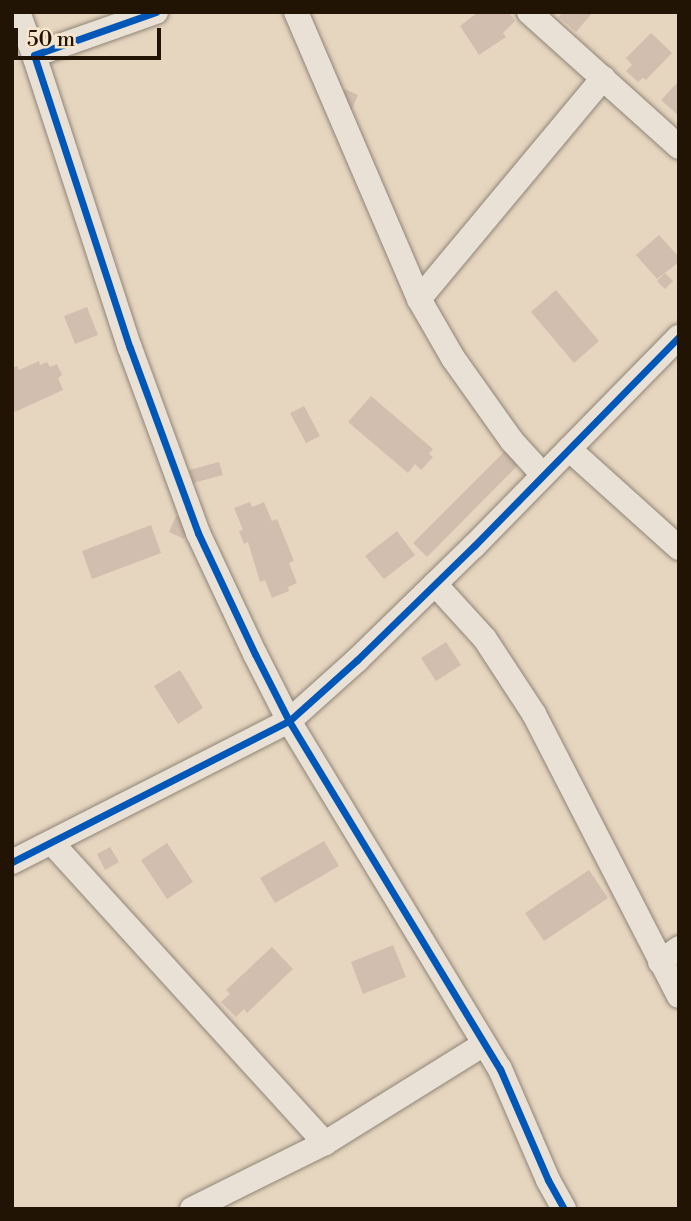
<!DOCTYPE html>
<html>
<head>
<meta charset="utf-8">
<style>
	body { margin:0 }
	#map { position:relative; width:691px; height:1221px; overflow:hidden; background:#e6d5bf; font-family:"Libre Bodoni",serif }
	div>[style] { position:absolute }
	.building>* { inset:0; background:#d2beae }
	.roads { filter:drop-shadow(0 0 2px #908577) drop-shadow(0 0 2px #908577) }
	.minor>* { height:24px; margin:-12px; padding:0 12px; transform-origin:12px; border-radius:12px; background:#e9e1d6 }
	.cycleway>* { height:7px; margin:-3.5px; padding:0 3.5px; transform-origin:3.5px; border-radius:3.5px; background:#0057b8 }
	span { translate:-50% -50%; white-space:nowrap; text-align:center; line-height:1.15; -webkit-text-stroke:6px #f8e6cc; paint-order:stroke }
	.frame { position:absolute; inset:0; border:14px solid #221404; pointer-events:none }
	.scale { position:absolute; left:14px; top:28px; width:147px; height:32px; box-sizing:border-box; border:4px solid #221404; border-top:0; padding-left:9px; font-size:21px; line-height:24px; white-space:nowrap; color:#221404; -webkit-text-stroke:5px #f8e6cc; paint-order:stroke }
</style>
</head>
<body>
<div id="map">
	<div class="building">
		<i style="clip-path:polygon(478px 12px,509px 12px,515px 21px,503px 33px,506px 37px,479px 55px,460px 26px)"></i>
		<i style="clip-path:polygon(563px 12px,593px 12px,576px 32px,559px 17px)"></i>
		<i style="clip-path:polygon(651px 33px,672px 53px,646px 80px,643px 78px,638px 82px,626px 71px,632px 65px,626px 58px)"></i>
		<i style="clip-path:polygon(679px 81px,679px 116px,661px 100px)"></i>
		<i style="clip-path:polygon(345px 89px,358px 95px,351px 111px,337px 106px)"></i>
		<i style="clip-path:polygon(659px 235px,679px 257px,679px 262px,657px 279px,636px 255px)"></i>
		<i style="clip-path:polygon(665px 273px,673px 281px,665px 289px,657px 281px)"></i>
		<i style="clip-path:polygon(556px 290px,599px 341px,574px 363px,531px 312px)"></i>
		<i style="clip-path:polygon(87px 307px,98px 335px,75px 344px,64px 316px)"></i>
		<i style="clip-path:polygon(39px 361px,40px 365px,47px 362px,50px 367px,57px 364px,62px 375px,58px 378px,63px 390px,15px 412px,12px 405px,12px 368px,17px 366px,19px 370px)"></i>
		<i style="clip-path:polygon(371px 396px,433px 449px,429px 454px,433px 457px,421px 470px,415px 464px,408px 473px,348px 422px)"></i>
		<i style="clip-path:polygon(304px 406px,320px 436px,306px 443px,290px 413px)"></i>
		<i style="clip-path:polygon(509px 447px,522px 461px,427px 557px,413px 543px)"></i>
		<i style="clip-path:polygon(219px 462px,223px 475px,193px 483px,189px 470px)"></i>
		<i style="clip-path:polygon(250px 502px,252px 507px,264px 502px,272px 521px,277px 519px,294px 561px,289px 563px,297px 583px,288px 587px,289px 591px,272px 598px,265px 580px,260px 582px,248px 542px,244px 544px,239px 531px,243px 530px,234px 508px)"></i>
		<i style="clip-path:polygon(176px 516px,191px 523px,184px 539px,169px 532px)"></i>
		<i style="clip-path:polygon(151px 525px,161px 553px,92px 579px,82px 551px)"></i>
		<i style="clip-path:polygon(397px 531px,415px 555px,384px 579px,365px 556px)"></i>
		<i style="clip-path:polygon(446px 642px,461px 665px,436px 681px,421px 658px)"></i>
		<i style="clip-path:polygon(180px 670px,203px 708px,178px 724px,154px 686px)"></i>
		<i style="clip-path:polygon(324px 841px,339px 866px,275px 903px,260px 878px)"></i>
		<i style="clip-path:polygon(167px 843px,193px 882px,167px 899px,141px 860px)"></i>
		<i style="clip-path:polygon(110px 847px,119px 862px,105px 870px,97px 854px)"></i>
		<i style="clip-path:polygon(589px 870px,608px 898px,544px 941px,525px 913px)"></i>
		<i style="clip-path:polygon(393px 945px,406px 977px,363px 994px,351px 962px)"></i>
		<i style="clip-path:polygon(272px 947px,293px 969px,247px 1013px,244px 1009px,236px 1017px,221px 1002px,230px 994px,226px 990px)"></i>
	</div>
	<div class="roads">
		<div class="minor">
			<i style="left:18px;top:12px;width:46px;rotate:69.6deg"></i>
			<i style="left:156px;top:12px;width:129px;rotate:160.6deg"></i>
			<i style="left:34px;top:55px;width:308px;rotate:71.9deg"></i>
			<i style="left:130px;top:348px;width:197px;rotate:69.8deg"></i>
			<i style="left:198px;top:533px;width:134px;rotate:64.8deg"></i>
			<i style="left:255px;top:654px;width:75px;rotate:63.1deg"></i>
			<i style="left:289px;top:721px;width:407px;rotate:58.8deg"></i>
			<i style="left:500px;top:1069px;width:121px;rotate:66.6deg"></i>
			<i style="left:548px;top:1180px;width:33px;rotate:61deg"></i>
			<i style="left:296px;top:12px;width:312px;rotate:66.8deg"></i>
			<i style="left:419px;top:299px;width:68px;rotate:60deg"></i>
			<i style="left:453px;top:358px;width:102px;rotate:54.6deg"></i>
			<i style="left:512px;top:441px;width:46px;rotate:47.6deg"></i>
			<i style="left:529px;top:12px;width:202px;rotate:42deg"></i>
			<i style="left:419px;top:299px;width:288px;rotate:-50.2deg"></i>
			<i style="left:569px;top:449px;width:148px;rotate:42deg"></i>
			<i style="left:435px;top:584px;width:74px;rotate:47.7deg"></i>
			<i style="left:485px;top:639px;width:90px;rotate:56.8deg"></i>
			<i style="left:534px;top:714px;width:317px;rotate:62.8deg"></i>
			<i style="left:52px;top:843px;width:406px;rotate:47.7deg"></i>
			<i style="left:12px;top:862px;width:311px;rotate:-27deg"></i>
			<i style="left:289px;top:721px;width:91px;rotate:-41.9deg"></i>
			<i style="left:357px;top:660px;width:163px;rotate:-44.3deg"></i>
			<i style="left:474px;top:546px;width:293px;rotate:-45.6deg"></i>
			<i style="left:660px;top:962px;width:24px;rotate:-36deg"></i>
			<i style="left:192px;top:1209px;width:148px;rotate:-26.4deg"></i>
			<i style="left:325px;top:1143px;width:187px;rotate:-31.9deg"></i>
		</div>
	</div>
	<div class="cycleway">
		<i style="left:156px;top:12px;width:129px;rotate:160.6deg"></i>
		<i style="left:34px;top:55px;width:308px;rotate:71.9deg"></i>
		<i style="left:130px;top:348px;width:197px;rotate:69.8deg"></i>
		<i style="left:198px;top:533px;width:134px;rotate:64.8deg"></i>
		<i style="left:255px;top:654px;width:75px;rotate:63.1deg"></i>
		<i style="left:289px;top:721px;width:407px;rotate:58.8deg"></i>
		<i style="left:500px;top:1069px;width:121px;rotate:66.6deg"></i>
		<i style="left:548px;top:1180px;width:33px;rotate:61deg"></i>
		<i style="left:12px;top:862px;width:311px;rotate:-27deg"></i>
		<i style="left:289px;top:721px;width:91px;rotate:-41.9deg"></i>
		<i style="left:357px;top:660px;width:163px;rotate:-44.3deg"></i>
		<i style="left:474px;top:546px;width:293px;rotate:-45.6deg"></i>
	</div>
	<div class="frame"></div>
	<div class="scale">50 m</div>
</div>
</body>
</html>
